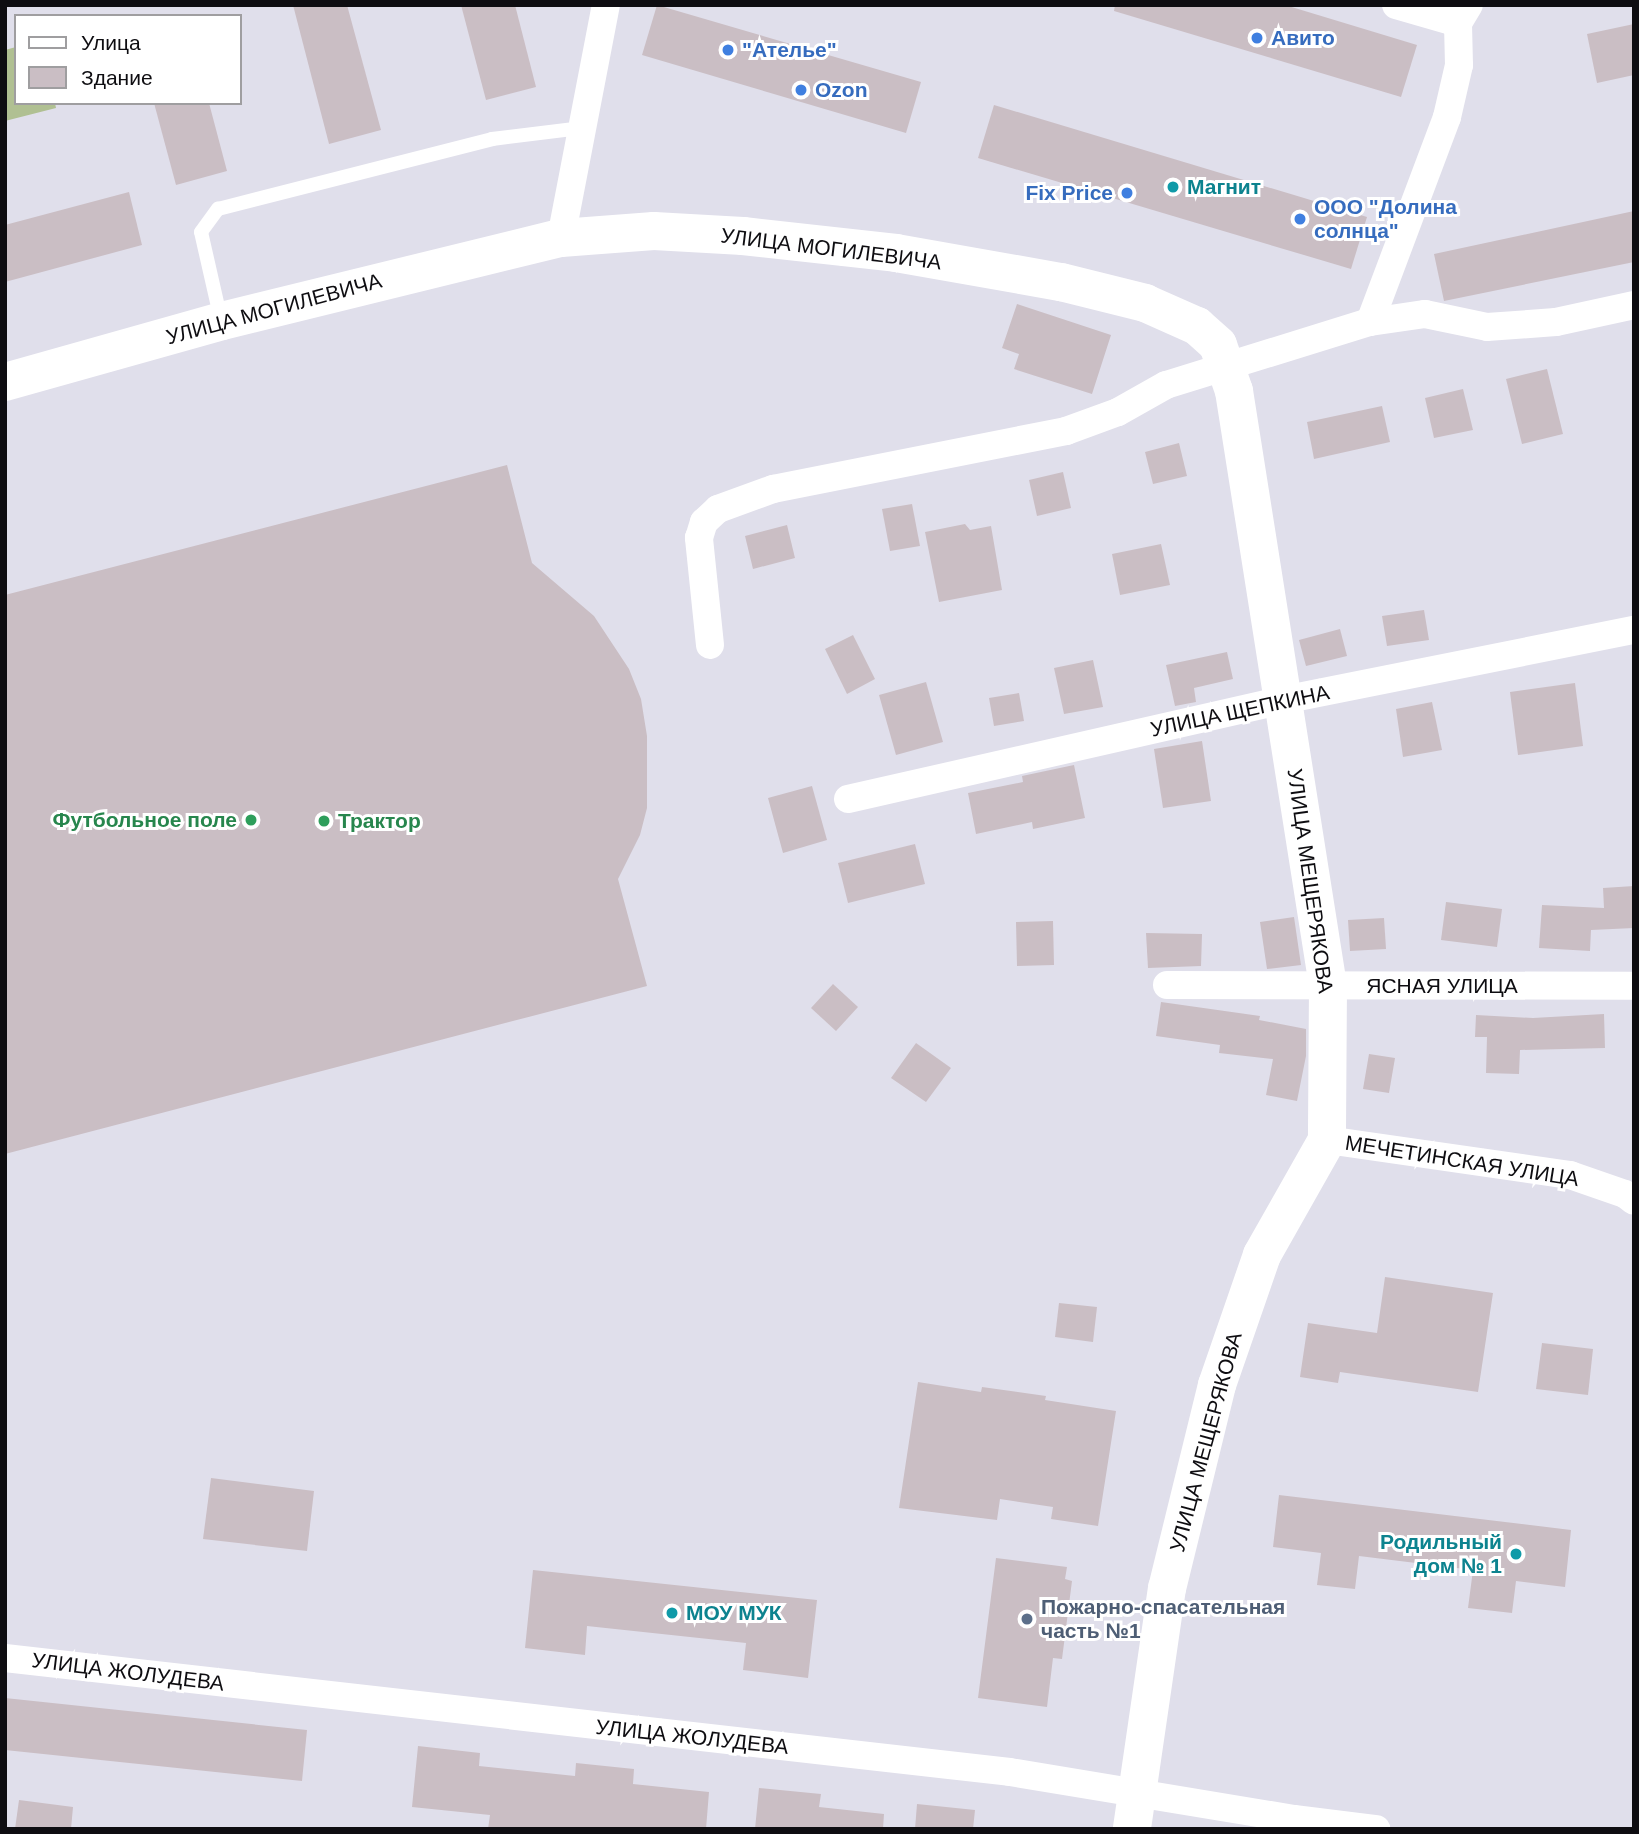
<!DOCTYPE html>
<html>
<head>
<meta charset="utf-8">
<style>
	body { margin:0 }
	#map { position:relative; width:1639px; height:1834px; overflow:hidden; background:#e0dfeb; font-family:Arial,sans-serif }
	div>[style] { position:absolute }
	.green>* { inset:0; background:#b0c092 }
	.building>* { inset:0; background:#cabec4 }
	.lane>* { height:14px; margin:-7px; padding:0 7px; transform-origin:7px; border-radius:7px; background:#fff }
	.street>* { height:28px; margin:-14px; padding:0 14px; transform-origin:14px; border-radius:14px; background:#fff }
	.secondary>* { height:38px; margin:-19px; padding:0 19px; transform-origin:19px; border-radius:19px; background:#fff }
	.dots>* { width:19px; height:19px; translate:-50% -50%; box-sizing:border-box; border:4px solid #fff; border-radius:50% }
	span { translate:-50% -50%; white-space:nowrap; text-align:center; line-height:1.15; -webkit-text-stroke:6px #fff; paint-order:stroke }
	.shop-label { font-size:21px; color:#366cbe; font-weight:700 }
	.left { translate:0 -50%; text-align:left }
	.right { translate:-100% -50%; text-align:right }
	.culture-label { font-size:21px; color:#0d838f; font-weight:700 }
	.street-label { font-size:21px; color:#0e0d11 }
	.leisure-label { font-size:21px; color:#27864d; font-weight:700 }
	.service-label { font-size:21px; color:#4e5e75; font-weight:700 }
	.frame { position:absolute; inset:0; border:7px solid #0e0d11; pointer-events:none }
	.legend { position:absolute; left:14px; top:14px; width:228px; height:91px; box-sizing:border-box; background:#fff; border:2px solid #9f9ea0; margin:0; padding:9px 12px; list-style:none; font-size:21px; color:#0e0d11 }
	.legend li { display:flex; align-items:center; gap:14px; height:35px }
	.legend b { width:35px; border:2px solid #9f9ea0 }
</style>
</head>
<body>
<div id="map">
	<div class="green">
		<i style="clip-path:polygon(16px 47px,16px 103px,55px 103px,56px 108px,5px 121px,5px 50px)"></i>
	</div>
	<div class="building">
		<i style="clip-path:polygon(293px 5px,347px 5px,381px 130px,329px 144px)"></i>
		<i style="clip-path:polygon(461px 5px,515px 5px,536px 87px,486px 100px)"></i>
		<i style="clip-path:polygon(657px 5px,921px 82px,906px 133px,642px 55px)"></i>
		<i style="clip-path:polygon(1115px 5px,1285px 5px,1417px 45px,1401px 97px,1114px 11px)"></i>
		<i style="clip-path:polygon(1634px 24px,1634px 75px,1597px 83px,1587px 34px)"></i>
		<i style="clip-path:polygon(154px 103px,209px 103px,227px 171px,176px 185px)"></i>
		<i style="clip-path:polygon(994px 105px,1367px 217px,1351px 269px,978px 158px)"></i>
		<i style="clip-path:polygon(129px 192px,142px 245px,5px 282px,5px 225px)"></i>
		<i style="clip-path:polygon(1634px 211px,1634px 262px,1444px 301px,1434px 254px)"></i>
		<i style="clip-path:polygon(1017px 304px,1111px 335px,1092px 394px,1014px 369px,1019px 354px,1002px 348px)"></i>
		<i style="clip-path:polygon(1547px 369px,1563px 434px,1522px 444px,1506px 379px)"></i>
		<i style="clip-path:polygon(1463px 389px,1473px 430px,1434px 438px,1425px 398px)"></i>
		<i style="clip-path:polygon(1382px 406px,1390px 442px,1314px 459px,1307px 422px)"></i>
		<i style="clip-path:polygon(1179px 443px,1187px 476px,1153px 484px,1145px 452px)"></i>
		<i style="clip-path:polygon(507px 465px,532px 563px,594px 616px,629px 669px,641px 699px,647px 736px,647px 808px,640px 835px,618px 879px,647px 986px,5px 1154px,5px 595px)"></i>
		<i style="clip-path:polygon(1063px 472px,1071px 508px,1037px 516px,1029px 480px)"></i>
		<i style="clip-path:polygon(912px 504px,920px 546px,890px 551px,882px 509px)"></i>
		<i style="clip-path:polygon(965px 524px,970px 530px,991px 526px,1002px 590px,939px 602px,925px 532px)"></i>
		<i style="clip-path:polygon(787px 525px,795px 558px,753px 569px,745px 536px)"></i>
		<i style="clip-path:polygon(1161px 544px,1170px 585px,1120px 595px,1112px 554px)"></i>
		<i style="clip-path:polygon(1424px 610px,1429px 640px,1387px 646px,1382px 616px)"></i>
		<i style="clip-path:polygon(1340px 629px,1347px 656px,1306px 666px,1299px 640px)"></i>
		<i style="clip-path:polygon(853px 635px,875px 679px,847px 694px,825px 649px)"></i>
		<i style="clip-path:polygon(1227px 652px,1233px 679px,1194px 688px,1196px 702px,1175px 706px,1166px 665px)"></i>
		<i style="clip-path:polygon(1093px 660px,1103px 707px,1064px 714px,1054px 668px)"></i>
		<i style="clip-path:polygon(926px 682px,943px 742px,896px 755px,879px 695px)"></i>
		<i style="clip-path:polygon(1575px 683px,1583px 746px,1518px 755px,1510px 692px)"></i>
		<i style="clip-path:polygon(1019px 693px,1024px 721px,994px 726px,989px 698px)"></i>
		<i style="clip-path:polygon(1432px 702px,1442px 750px,1403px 757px,1396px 709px)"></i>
		<i style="clip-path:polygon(1202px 741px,1211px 801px,1163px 808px,1154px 749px)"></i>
		<i style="clip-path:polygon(1074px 765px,1085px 818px,1033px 829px,1032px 822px,976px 834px,968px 793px,1023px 782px,1022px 776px)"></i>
		<i style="clip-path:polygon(812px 786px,827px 840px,783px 853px,768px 798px)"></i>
		<i style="clip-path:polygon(915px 844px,925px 884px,848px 903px,838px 863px)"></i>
		<i style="clip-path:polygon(1634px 886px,1634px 928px,1591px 930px,1590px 951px,1539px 948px,1542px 905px,1604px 908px,1603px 888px)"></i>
		<i style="clip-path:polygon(1446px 902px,1502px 909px,1497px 947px,1441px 940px)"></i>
		<i style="clip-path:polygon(1294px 917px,1301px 965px,1267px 969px,1260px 922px)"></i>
		<i style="clip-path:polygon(1384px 918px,1386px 949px,1350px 951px,1348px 920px)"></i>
		<i style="clip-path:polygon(1053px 921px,1054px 965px,1017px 966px,1016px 922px)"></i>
		<i style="clip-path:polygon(1146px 933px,1202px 934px,1201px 966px,1148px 968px)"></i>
		<i style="clip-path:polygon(833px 984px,858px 1007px,836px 1031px,811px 1008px)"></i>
		<i style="clip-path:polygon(1161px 1002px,1260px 1016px,1259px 1020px,1306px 1029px,1306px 1056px,1297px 1101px,1266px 1095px,1273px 1059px,1219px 1053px,1220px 1045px,1156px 1036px)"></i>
		<i style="clip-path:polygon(1604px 1014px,1605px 1048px,1520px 1050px,1519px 1074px,1486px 1073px,1487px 1037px,1475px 1037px,1476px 1015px,1533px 1018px)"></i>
		<i style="clip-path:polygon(916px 1043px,951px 1068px,926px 1102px,891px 1078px)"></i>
		<i style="clip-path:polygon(1369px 1054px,1395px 1058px,1389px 1093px,1363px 1089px)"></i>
		<i style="clip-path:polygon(1385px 1277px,1493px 1293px,1478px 1392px,1340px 1372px,1338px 1383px,1300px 1377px,1308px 1323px,1377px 1333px)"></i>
		<i style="clip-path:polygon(1059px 1303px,1097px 1307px,1093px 1342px,1055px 1337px)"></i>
		<i style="clip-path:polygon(1542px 1343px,1593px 1349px,1588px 1395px,1536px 1389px)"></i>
		<i style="clip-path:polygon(918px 1382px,981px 1392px,982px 1387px,1046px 1396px,1045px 1400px,1116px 1411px,1098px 1526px,1051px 1519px,1053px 1507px,1000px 1499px,997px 1520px,899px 1508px)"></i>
		<i style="clip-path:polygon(211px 1478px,314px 1491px,307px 1551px,203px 1539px)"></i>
		<i style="clip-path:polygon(1279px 1495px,1571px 1530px,1565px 1587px,1516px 1581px,1512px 1613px,1468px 1608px,1473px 1570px,1359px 1556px,1355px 1589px,1317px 1585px,1321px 1553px,1273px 1547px)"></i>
		<i style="clip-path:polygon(996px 1558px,1067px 1567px,1065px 1579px,1072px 1581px,1062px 1659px,1053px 1658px,1047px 1707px,978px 1698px)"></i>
		<i style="clip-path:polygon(533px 1570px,817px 1600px,808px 1678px,743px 1670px,746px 1643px,587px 1626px,585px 1655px,525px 1648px)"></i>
		<i style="clip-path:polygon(5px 1698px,307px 1730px,302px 1781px,5px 1750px)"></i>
		<i style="clip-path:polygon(418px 1746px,480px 1753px,479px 1766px,575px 1776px,576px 1763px,634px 1769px,633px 1784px,709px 1792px,706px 1829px,488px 1829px,490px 1815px,412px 1807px)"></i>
		<i style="clip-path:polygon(759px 1788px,821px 1794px,819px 1807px,884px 1814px,883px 1829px,755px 1829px)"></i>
		<i style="clip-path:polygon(19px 1800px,73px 1807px,71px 1829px,15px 1829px)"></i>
		<i style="clip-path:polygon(917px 1804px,975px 1810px,973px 1829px,915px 1829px)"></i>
	</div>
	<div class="lane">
		<i style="left:221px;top:320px;width:90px;rotate:-102.8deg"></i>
		<i style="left:201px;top:232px;width:29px;rotate:-54deg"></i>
		<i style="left:218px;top:209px;width:283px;rotate:-14.3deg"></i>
		<i style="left:492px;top:139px;width:91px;rotate:-7deg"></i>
	</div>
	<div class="street">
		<i style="left:1396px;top:5px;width:65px;rotate:16.2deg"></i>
		<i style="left:1458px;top:23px;width:21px;rotate:-59deg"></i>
		<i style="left:561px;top:238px;width:237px;rotate:-79.1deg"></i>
		<i style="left:1370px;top:322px;width:219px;rotate:-69.4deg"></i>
		<i style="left:1447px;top:117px;width:53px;rotate:-77deg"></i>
		<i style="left:1459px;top:65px;width:42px;rotate:-91.4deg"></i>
		<i style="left:710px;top:645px;width:108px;rotate:-95.9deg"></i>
		<i style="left:699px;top:538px;width:17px;rotate:-73deg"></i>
		<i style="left:704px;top:522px;width:19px;rotate:-43deg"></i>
		<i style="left:718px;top:509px;width:59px;rotate:-20deg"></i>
		<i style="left:773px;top:489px;width:299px;rotate:-11.2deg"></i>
		<i style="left:1066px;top:431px;width:55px;rotate:-20.1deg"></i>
		<i style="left:1118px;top:412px;width:55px;rotate:-29.4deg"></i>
		<i style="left:1166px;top:385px;width:214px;rotate:-17.2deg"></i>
		<i style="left:1370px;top:322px;width:56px;rotate:-8.3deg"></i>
		<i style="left:1425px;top:314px;width:63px;rotate:11.8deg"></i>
		<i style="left:1487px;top:327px;width:69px;rotate:-4.1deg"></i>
		<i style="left:1556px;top:322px;width:80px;rotate:-12.3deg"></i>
		<i style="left:848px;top:799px;width:446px;rotate:-12.8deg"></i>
		<i style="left:1283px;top:700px;width:358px;rotate:-11.3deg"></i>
		<i style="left:1167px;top:985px;width:467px;rotate:0.1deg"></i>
		<i style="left:1327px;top:1140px;width:246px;rotate:8.2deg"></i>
		<i style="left:1570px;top:1175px;width:58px;rotate:19.1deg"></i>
		<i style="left:1625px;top:1194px;width:11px;rotate:38deg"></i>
		<i style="left:5px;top:1658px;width:1011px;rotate:6.47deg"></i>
		<i style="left:1010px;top:1772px;width:288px;rotate:9.4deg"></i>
		<i style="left:1294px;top:1819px;width:83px;rotate:7deg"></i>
	</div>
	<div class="secondary">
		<i style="left:5px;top:382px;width:225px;rotate:-15.7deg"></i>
		<i style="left:222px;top:321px;width:349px;rotate:-13.8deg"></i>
		<i style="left:561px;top:238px;width:93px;rotate:-4.3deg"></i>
		<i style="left:654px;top:231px;width:89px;rotate:3.2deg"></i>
		<i style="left:743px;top:236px;width:154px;rotate:6.3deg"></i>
		<i style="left:896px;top:253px;width:168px;rotate:10deg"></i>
		<i style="left:1061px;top:282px;width:87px;rotate:14deg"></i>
		<i style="left:1145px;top:303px;width:57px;rotate:23.9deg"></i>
		<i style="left:1197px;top:326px;width:28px;rotate:42deg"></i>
		<i style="left:1218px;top:345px;width:49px;rotate:70.8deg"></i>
		<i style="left:1234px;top:391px;width:602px;rotate:81.02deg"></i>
		<i style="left:1328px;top:986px;width:154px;rotate:90.4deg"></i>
		<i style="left:1327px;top:1140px;width:132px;rotate:119.5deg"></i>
		<i style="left:1262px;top:1255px;width:138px;rotate:109.1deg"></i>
		<i style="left:1217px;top:1385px;width:209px;rotate:103.8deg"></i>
		<i style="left:1167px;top:1588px;width:244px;rotate:98.3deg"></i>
	</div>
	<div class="dots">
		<i style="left:1257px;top:38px;background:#3f7fe0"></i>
		<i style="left:728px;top:50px;background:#3f7fe0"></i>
		<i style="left:801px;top:90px;background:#3f7fe0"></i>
		<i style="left:1173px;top:187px;background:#0f9aa8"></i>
		<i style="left:1127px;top:193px;background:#3f7fe0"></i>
		<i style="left:1300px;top:219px;background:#3f7fe0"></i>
		<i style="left:251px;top:820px;background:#2e9e5b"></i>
		<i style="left:324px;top:821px;background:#2e9e5b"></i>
		<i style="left:1516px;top:1554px;background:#0f9aa8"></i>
		<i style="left:672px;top:1613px;background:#0f9aa8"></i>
		<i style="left:1027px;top:1619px;background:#5c6f8a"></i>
	</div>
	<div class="shop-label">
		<span class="left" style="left:1271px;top:38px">Авито</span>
		<span class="left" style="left:742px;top:50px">"Ателье"</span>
		<span class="left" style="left:815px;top:90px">Ozon</span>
		<span class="right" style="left:1113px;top:193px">Fix Price</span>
		<span class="left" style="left:1314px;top:219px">ООО "Долина<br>солнца"</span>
	</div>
	<div class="culture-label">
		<span class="left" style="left:1187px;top:187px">Магнит</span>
		<span class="right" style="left:1502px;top:1554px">Родильный<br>дом № 1</span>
		<span class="left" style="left:686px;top:1613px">МОУ МУК</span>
	</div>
	<div class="street-label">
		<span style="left:831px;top:249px;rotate:7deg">УЛИЦА МОГИЛЕВИЧА</span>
		<span style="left:274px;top:309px;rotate:-15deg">УЛИЦА МОГИЛЕВИЧА</span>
		<span style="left:1240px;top:711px;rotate:-12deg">УЛИЦА ЩЕПКИНА</span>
		<span style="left:1310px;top:881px;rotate:82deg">УЛИЦА МЕЩЕРЯКОВА</span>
		<span style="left:1442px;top:986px">ЯСНАЯ УЛИЦА</span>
		<span style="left:1462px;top:1161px;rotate:9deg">МЕЧЕТИНСКАЯ УЛИЦА</span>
		<span style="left:1206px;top:1442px;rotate:-75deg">УЛИЦА МЕЩЕРЯКОВА</span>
		<span style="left:128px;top:1672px;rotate:7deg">УЛИЦА ЖОЛУДЕВА</span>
		<span style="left:692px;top:1737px;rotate:6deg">УЛИЦА ЖОЛУДЕВА</span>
	</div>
	<div class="leisure-label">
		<span class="right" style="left:237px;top:820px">Футбольное поле</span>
		<span class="left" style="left:338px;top:821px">Трактор</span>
	</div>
	<div class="service-label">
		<span class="left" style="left:1041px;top:1619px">Пожарно-спасательная<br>часть №1</span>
	</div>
	<div class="frame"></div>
	<ul class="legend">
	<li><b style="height:9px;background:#fff"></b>Улица</li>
	<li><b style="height:19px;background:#cabec4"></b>Здание</li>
	</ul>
</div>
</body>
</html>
